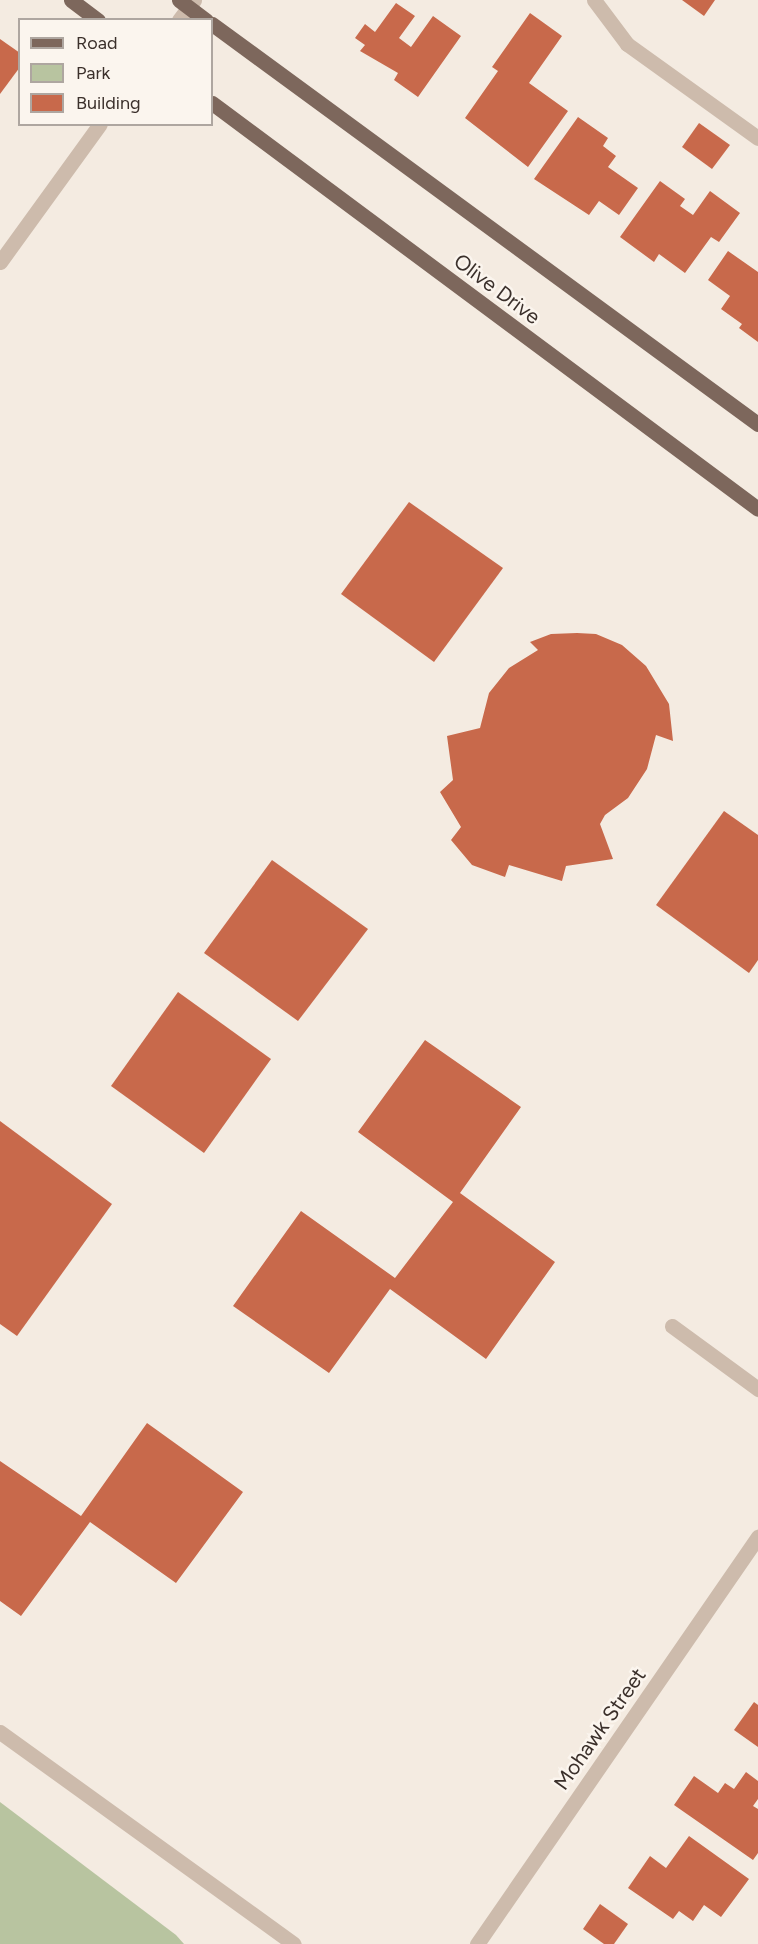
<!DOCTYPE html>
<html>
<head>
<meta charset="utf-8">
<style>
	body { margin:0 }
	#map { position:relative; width:758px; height:1944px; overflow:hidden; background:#f4ebe1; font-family:Figtree,sans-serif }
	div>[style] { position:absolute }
	.green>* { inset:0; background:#b8c4a0 }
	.building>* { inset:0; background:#c8694b }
	.minor>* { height:15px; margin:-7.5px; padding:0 7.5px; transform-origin:7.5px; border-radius:7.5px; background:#cdbbac }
	.major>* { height:15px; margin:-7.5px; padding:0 7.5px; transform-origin:7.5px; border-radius:7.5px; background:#7d675c }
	span { translate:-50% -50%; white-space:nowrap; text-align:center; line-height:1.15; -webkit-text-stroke:5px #fbf5ee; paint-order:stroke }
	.street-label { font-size:21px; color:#3b302b }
	.legend { position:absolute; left:18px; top:18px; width:195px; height:108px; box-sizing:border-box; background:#fbf5ee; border:2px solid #aea6a0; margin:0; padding:8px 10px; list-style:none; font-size:18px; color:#3b302b }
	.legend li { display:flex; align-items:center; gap:12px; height:30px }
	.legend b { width:30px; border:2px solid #aea6a0 }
</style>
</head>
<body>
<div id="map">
	<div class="green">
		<i style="clip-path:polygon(0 1802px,176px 1935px,184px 1944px,0 1944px)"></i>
	</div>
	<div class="building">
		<i style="clip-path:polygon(682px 0,715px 0,704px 16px)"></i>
		<i style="clip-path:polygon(396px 3px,415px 16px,399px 38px,411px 47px,433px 16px,461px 36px,418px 97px,394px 80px,398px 73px,360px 51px,365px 45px,355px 38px,365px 24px,375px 32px)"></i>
		<i style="clip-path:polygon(530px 13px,562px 36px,529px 83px,568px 111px,528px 167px,465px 118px,498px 71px,492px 67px)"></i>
		<i style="clip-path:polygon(0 39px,20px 53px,20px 67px,0 94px)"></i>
		<i style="clip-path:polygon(578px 117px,608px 138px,603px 146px,616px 156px,608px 167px,638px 188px,619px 215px,599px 201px,589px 215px,534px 179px)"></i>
		<i style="clip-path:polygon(699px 123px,730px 145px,712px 169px,682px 147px)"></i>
		<i style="clip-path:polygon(660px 181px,685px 199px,680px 206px,693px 215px,710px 191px,740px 213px,719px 242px,711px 237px,685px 273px,659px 254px,654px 262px,620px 237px)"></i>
		<i style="clip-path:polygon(728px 251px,758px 272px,758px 342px,739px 328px,742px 324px,721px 309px,730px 296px,708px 280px)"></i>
		<i style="clip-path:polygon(409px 502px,503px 568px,434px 662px,341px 594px)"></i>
		<i style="clip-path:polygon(577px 633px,596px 634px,622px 645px,646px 666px,669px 704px,673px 741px,656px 735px,647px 769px,628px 798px,605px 815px,600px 824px,613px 859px,566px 866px,562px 881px,509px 865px,505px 877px,472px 865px,451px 840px,461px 827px,440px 792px,453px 780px,447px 736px,480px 728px,489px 693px,509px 668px,538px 650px,530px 642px,551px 634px)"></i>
		<i style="clip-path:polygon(724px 811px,758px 835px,758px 960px,749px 973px,656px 905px)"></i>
		<i style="clip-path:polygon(272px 860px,368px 929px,298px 1021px,204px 953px)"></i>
		<i style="clip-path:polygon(178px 992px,271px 1059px,204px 1153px,111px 1086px)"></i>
		<i style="clip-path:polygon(425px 1040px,521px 1107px,460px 1193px,555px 1262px,486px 1359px,390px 1289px,329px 1373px,233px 1306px,301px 1211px,395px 1278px,453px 1202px,358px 1132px)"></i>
		<i style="clip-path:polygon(0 1121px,112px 1204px,17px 1336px,0 1324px)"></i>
		<i style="clip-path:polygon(147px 1423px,243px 1492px,176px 1583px,90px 1522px,21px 1616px,0 1601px,0 1461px,81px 1516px)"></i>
		<i style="clip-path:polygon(754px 1702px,758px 1705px,758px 1747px,734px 1730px)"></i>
		<i style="clip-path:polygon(746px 1772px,758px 1781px,758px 1799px,753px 1806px,758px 1809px,758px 1853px,753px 1860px,674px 1805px,694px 1776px,718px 1793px,725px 1783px,734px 1789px)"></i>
		<i style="clip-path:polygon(689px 1836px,749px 1879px,721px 1917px,704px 1905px,693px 1921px,679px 1911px,673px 1919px,628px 1888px,650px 1856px,666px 1868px)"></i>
		<i style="clip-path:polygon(600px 1904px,628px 1924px,614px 1944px,604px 1944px,583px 1929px)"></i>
	</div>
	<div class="minor">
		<i style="left:594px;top:0;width:55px;rotate:53.1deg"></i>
		<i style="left:627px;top:44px;width:161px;rotate:35.7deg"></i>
		<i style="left:179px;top:20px;width:25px;rotate:-53deg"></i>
		<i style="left:0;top:262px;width:170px;rotate:-54.1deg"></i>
		<i style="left:672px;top:1326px;width:107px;rotate:36.2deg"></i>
		<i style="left:0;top:1732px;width:362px;rotate:35.8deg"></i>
		<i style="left:477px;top:1944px;width:495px;rotate:-55.4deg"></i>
	</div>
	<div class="major">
		<i style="left:71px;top:0;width:34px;rotate:37deg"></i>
		<i style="left:179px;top:0;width:34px;rotate:37deg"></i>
		<i style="left:212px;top:24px;width:677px;rotate:36.23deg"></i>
		<i style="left:212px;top:103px;width:680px;rotate:36.63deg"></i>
	</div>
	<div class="street-label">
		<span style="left:497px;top:289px;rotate:37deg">Olive Drive</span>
		<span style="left:600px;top:1729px;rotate:-55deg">Mohawk Street</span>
	</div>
	<ul class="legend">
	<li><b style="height:8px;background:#7d675c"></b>Road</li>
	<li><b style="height:16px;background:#b8c4a0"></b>Park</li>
	<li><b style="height:16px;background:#c8694b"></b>Building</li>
	</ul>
</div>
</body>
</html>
